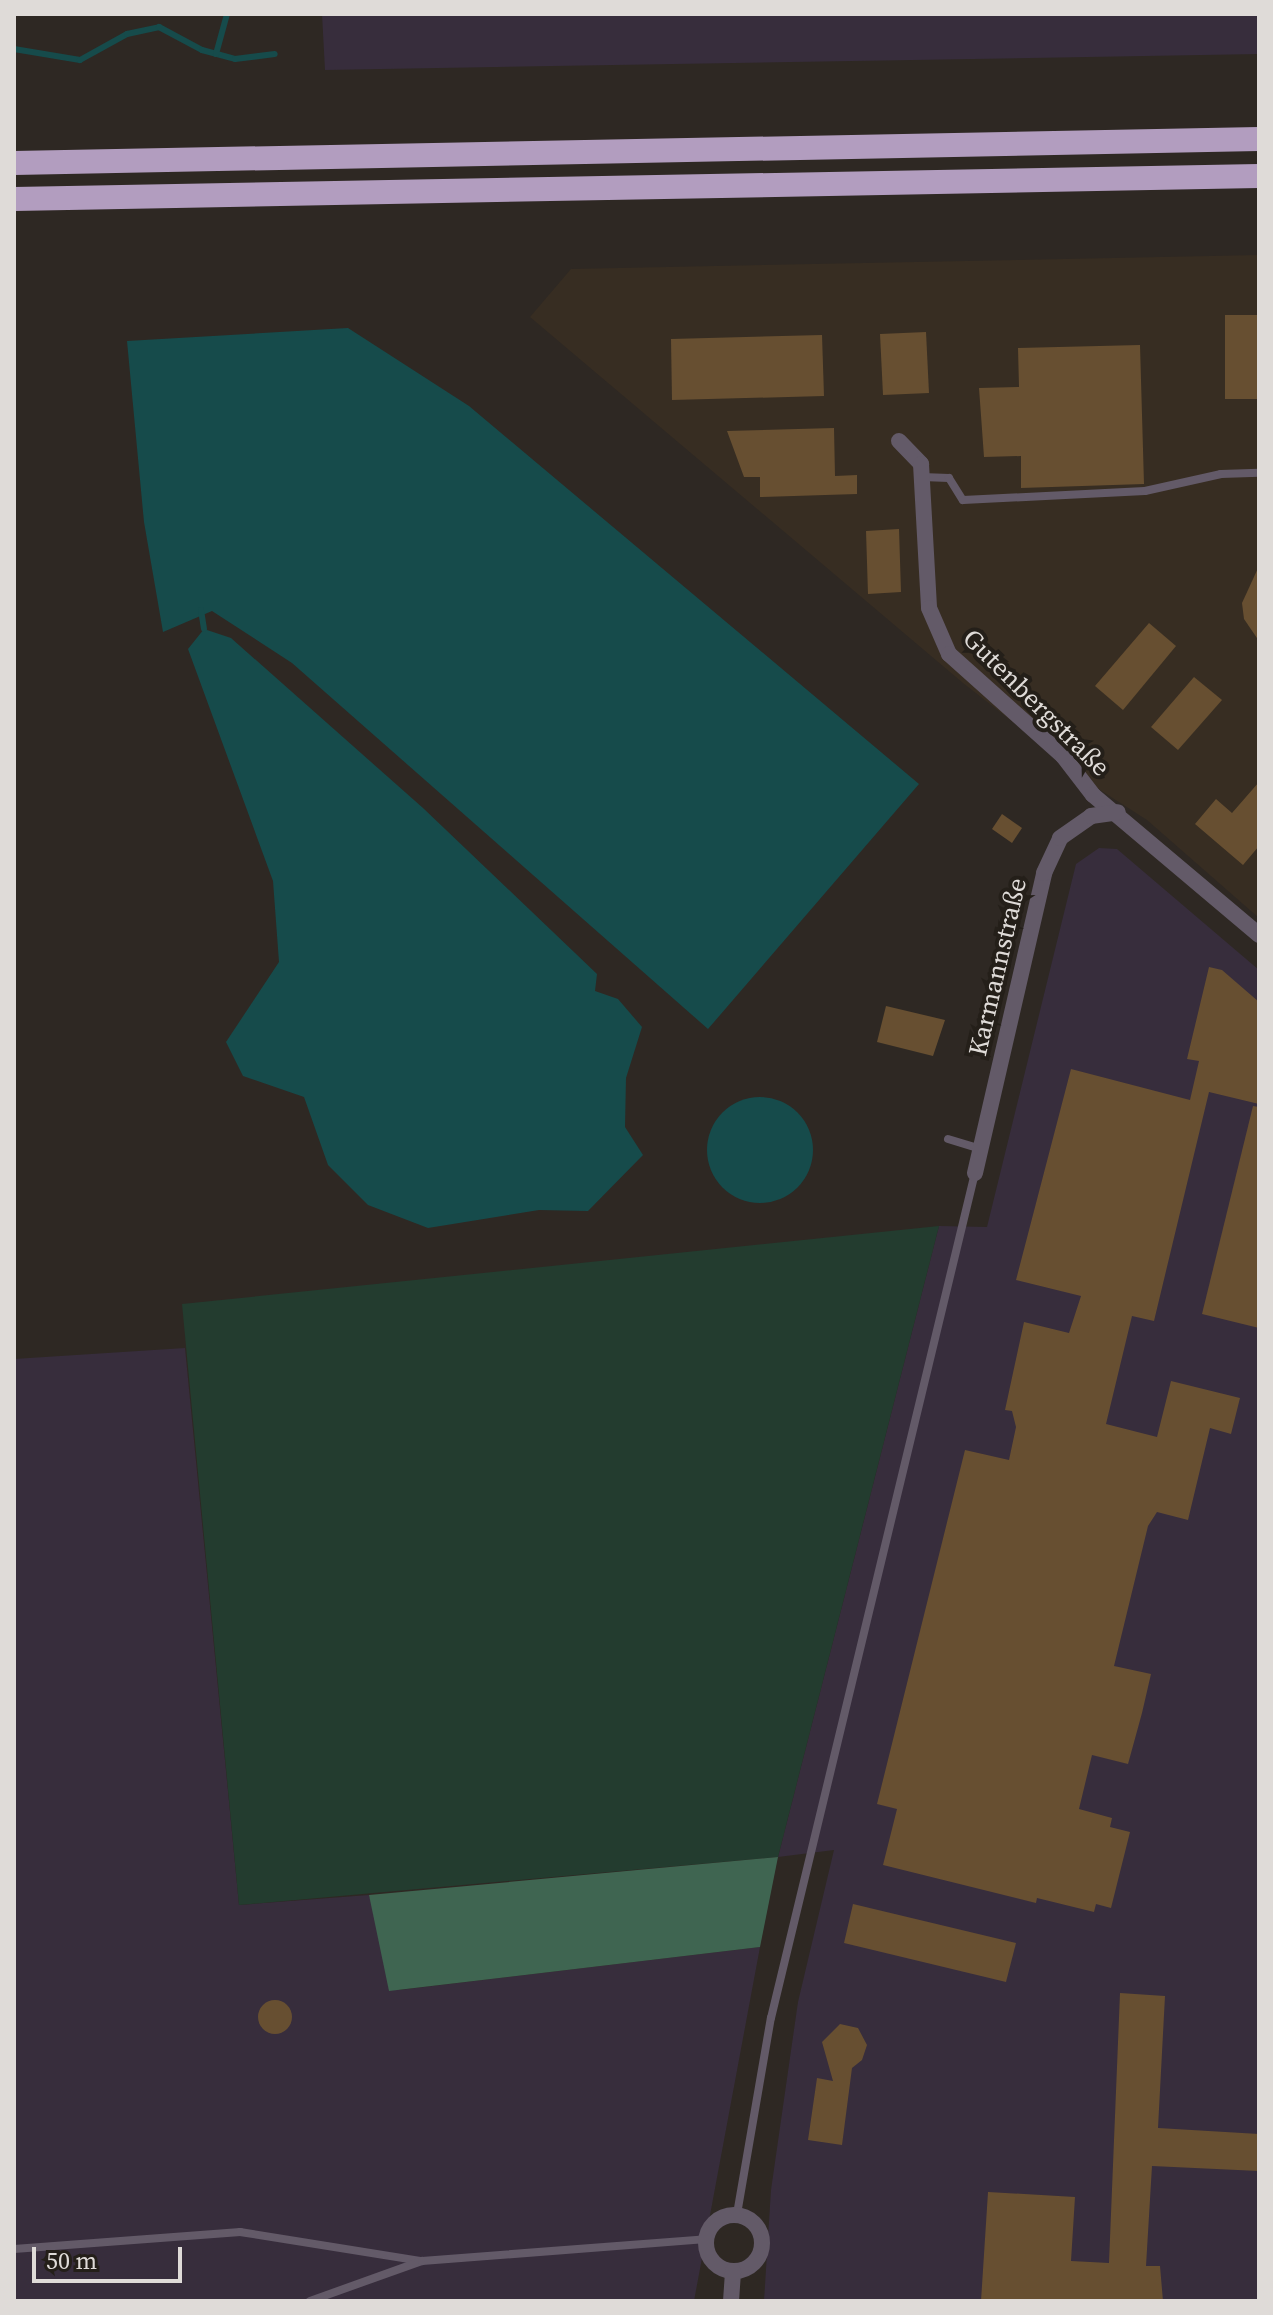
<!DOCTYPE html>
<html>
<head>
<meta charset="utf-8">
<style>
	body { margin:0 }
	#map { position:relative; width:1273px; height:2315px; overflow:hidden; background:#2e2823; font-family:"Source Serif 4",serif }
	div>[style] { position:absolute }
	.built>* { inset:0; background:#372d22 }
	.industrial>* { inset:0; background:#372d3c }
	.green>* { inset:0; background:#233c2f }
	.forest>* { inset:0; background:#3f6551 }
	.water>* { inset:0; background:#164b4b }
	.round { border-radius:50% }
	.stream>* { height:6px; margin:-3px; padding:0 3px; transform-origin:3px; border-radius:3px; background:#164b4b }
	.building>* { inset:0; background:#674f31 }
	.service>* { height:8px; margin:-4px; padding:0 4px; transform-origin:4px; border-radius:4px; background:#635a68 }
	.minor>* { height:16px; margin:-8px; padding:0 8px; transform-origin:8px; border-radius:8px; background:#635a68 }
	.minor>.ring { margin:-8px; padding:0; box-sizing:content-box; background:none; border:16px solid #635a68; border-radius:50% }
	.motorway>* { height:24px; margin:-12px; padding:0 12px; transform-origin:12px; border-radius:12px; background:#b29dbf }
	span { translate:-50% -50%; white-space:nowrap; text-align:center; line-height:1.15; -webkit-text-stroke:8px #241f19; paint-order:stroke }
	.street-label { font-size:26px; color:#dfdbd8 }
	.frame { position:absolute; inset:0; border:16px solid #dfdbd8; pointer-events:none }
	.scale { position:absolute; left:32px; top:2247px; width:150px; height:36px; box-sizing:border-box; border:4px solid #dfdbd8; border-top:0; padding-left:10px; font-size:24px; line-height:28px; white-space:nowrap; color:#dfdbd8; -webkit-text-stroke:6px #241f19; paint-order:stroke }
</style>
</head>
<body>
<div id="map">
	<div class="built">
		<i style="clip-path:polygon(1259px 255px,1259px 918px,1147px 820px,1097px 788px,963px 683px,530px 317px,571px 269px)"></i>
	</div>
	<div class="industrial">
		<i style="clip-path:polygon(322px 14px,1259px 14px,1259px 54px,325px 70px)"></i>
		<i style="clip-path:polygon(1099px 848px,1117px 849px,1259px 970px,1259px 2301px,764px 2301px,771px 2190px,798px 2002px,834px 1850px,778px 1857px,939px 1226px,987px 1227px,1076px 864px)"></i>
		<i style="clip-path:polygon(185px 1348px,239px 1905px,369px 1895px,399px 1990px,760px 1947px,694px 2301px,14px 2301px,14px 1359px)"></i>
	</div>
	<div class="green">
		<i style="clip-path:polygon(939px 1226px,778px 1857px,239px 1905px,182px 1304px)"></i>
	</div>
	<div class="forest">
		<i style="clip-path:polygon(778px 1857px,760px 1947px,389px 1991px,369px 1895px)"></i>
	</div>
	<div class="water">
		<i style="clip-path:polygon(348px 328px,469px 406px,919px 784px,708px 1029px,292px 663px,212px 611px,163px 632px,144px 522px,127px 341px)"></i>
		<i style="clip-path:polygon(204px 629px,231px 638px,423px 808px,597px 974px,595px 991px,618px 999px,642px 1027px,626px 1078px,625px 1127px,643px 1155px,588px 1211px,539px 1210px,428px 1228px,368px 1205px,328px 1165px,304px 1097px,243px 1076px,226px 1042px,279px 962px,273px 881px,188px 649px)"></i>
		<i class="round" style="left:707px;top:1097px;width:106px;height:106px"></i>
	</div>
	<div class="stream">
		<i style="left:14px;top:49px;width:67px;rotate:9.5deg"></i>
		<i style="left:80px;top:60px;width:54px;rotate:-29deg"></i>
		<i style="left:127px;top:34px;width:33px;rotate:-12deg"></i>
		<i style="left:159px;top:27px;width:49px;rotate:28.1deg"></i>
		<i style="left:202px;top:50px;width:34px;rotate:15deg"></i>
		<i style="left:235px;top:59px;width:40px;rotate:-7.1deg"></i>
		<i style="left:216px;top:54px;width:41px;rotate:-74.6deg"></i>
		<i style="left:201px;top:610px;width:19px;rotate:81deg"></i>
	</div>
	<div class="building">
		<i style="clip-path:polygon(1225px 315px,1259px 315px,1259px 399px,1225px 399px)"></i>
		<i style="clip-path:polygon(926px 332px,929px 393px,883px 395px,880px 334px)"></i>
		<i style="clip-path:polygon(822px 335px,824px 396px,672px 400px,671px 339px)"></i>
		<i style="clip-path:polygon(1140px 345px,1144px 484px,1021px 488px,1021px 456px,984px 457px,979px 388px,1019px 387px,1018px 348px)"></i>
		<i style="clip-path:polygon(834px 428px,835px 476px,857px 475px,857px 494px,760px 497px,760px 477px,744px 477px,727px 431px)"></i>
		<i style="clip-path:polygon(899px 529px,901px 592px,868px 594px,866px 531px)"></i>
		<i style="clip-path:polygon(1259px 566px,1259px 641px,1244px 619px,1242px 603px)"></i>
		<i style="clip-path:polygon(1149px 623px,1176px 646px,1123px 710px,1095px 686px)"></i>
		<i style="clip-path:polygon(1194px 677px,1222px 700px,1178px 750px,1151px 727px)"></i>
		<i style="clip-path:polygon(1259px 782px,1259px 846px,1243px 865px,1195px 824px,1216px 799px,1232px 813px)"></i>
		<i style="clip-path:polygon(1002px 814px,1022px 828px,1012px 843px,992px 829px)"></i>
		<i style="clip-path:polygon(1209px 967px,1222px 970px,1259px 1002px,1259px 1104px,1209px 1092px,1154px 1321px,1132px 1316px,1106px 1424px,1157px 1437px,1171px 1381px,1240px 1398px,1231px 1434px,1210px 1428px,1188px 1520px,1157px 1512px,1148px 1526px,1114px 1666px,1151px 1674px,1142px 1713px,1128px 1764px,1092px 1755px,1079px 1809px,1112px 1818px,1110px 1827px,1130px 1832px,1111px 1908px,1096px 1904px,1094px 1912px,1037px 1898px,1036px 1903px,883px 1865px,897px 1809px,877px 1804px,965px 1450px,1009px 1460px,1016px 1427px,1012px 1411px,1005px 1410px,1024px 1322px,1069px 1333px,1081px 1296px,1016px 1280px,1071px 1069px,1190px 1100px,1199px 1061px,1187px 1059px)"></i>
		<i style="clip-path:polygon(886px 1006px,945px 1020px,933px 1056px,877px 1042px)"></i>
		<i style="clip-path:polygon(1253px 1106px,1259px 1107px,1259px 1328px,1202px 1314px)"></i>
		<i style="clip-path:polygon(853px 1904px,1016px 1943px,1006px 1982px,844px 1943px)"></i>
		<i style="clip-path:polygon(1120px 1993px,1165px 1996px,1158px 2128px,1259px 2134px,1259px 2171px,1152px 2166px,1146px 2266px,1160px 2266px,1163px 2301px,981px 2301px,988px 2192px,1075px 2197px,1071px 2261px,1109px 2263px)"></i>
		<i class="round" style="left:258px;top:2000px;width:34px;height:34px"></i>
		<i style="clip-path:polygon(840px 2024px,858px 2028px,867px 2045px,862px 2060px,852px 2068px,842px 2145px,808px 2140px,817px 2078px,833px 2081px,822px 2042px)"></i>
	</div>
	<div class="service">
		<i style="left:922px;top:477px;width:27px;rotate:2deg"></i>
		<i style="left:949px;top:478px;width:26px;rotate:58deg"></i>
		<i style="left:963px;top:500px;width:182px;rotate:-2.8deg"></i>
		<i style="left:1145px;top:491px;width:78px;rotate:-12.6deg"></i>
		<i style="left:1221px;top:474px;width:38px;rotate:-2deg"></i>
		<i style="left:948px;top:1139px;width:34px;rotate:17deg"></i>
		<i style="left:737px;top:2214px;width:199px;rotate:-80.2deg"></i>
		<i style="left:771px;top:2018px;width:869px;rotate:-76.43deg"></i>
		<i style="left:14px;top:2249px;width:227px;rotate:-4.3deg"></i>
		<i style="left:240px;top:2232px;width:184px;rotate:9.1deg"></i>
		<i style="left:310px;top:2301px;width:119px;rotate:-19.7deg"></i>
		<i style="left:422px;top:2261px;width:285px;rotate:-4.4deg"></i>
	</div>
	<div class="minor">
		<i style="left:899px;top:441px;width:32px;rotate:46deg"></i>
		<i style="left:921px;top:464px;width:144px;rotate:86.8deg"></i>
		<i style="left:929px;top:608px;width:50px;rotate:66.5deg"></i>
		<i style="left:949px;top:654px;width:153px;rotate:41.8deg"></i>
		<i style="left:1063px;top:756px;width:49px;rotate:52.4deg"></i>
		<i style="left:1093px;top:795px;width:217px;rotate:40.1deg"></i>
		<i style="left:975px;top:1173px;width:308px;rotate:-77deg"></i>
		<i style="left:1044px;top:873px;width:38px;rotate:-65deg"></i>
		<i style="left:1060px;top:838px;width:38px;rotate:-35deg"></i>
		<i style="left:1091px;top:816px;width:27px;rotate:-8deg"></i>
		<i class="ring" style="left:706px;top:2215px;width:40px;height:40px"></i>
		<i style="left:731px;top:2301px;width:30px;rotate:-86deg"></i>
	</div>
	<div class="motorway">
		<i style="left:14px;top:163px;width:1245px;rotate:-1.1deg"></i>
		<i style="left:14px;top:199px;width:1245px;rotate:-1.06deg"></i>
	</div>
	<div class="street-label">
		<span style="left:1036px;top:703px;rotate:45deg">Gutenbergstraße</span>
		<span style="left:998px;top:967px;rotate:-77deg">Karmannstraße</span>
	</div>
	<div class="frame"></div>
	<div class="scale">50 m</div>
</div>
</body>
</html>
